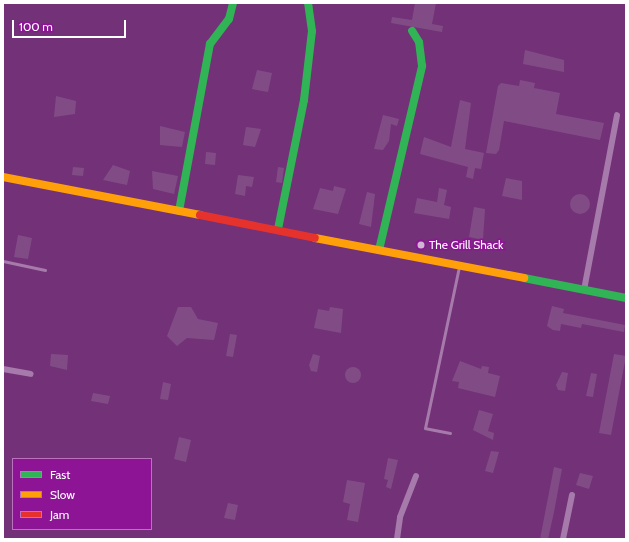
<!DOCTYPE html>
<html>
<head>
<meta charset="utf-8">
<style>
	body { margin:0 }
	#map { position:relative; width:629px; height:542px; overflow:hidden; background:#733178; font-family:Cabin,sans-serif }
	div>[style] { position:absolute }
	.building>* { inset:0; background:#814c86 }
	.round { border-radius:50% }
	.lane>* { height:3px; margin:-1.5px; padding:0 1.5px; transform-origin:1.5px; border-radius:1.5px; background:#a67aab }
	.street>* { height:6px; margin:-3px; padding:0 3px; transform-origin:3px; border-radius:3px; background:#a67aab }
	.fast>* { height:8px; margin:-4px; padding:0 4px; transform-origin:4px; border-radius:4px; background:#30b455 }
	.slow>* { height:8px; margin:-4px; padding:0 4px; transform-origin:4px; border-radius:4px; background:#ff9f0a }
	.jam>* { height:8px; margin:-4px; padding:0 4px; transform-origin:4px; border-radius:4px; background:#e5322d }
	.dots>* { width:11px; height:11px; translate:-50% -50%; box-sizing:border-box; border:2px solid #8c1495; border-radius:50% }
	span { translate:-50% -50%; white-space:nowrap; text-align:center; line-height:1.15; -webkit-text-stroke:3px #8c1495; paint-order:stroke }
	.poi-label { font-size:12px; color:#fff }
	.left { translate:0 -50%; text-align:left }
	.frame { position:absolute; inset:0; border:4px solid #fff; pointer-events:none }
	.legend { position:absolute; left:12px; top:458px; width:140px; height:72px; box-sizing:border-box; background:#8c1495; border:1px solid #ba72bf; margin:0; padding:5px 7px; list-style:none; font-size:12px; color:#fff }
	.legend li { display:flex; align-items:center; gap:8px; height:20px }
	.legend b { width:20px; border:1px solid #ba72bf }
	.scale { position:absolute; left:12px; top:20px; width:114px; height:18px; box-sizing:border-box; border:2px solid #fff; border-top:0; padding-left:5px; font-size:12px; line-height:14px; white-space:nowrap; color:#fff; -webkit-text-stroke:3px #8c1495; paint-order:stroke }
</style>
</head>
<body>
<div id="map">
	<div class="building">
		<i style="clip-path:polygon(415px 3px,436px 3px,432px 24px,443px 26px,442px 32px,391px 23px,392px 17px,412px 20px)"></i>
		<i style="clip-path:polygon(525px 50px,564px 60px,564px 72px,523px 64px)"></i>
		<i style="clip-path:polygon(257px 70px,272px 73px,268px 92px,252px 89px)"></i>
		<i style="clip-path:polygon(520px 80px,535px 83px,534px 88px,560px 93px,556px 114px,604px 123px,600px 140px,504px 121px,499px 150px,496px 154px,486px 153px,498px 86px,501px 83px,519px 86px)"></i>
		<i style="clip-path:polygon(56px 96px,76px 101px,75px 114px,54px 117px)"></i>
		<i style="clip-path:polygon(460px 100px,471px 103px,465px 149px,484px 153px,481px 169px,475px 168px,473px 179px,466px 177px,468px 167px,420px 154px,424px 137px,451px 147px)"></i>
		<i style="clip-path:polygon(383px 115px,399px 119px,397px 126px,391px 124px,389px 141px,383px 150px,374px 149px)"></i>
		<i style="clip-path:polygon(160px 126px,185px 132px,182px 147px,160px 145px)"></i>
		<i style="clip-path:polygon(246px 127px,261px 129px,255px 147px,243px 145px)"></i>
		<i style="clip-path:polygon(206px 152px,216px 153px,215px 165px,205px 164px)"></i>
		<i style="clip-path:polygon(113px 165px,130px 171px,127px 185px,103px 180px)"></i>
		<i style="clip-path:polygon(73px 167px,84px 168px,83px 176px,72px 175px)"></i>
		<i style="clip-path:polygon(278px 167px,284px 168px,282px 183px,276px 182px)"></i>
		<i style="clip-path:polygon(152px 171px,178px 176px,174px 194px,153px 189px)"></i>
		<i style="clip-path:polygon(238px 175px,254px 177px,252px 187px,246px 186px,245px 196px,235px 194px)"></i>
		<i style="clip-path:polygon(506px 178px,522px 181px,522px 200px,502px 196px)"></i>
		<i style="clip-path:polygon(334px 186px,346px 189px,338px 214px,313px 209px,320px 188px,333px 191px)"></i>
		<i style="clip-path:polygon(439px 188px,447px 190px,444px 205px,451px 207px,449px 219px,414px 213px,417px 198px,437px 202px)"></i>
		<i style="clip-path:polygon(367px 192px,375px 194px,371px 227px,359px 224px)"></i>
		<i class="round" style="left:570px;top:194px;width:20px;height:20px"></i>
		<i style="clip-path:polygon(474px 207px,485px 209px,483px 240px,469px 237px)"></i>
		<i style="clip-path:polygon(18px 235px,32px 238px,28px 259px,14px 257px)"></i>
		<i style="clip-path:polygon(552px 306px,564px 309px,563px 313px,625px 325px,624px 332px,582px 324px,581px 328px,561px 324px,560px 331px,553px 330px,547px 326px)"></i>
		<i style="clip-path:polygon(178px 307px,191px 307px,198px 319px,218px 323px,214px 340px,187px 338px,177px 346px,167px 336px)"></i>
		<i style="clip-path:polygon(330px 307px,343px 309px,341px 333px,314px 328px,318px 309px,329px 311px)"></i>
		<i style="clip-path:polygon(230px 334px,237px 335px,233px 357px,226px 356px)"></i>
		<i style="clip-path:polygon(51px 354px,68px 355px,67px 370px,50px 366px)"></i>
		<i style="clip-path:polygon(313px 354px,320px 356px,317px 372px,311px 371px,309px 365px)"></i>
		<i style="clip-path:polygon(614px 354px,626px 356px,611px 435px,599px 433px)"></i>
		<i style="clip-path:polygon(460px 361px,481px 369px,482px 366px,489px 367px,488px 373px,500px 376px,495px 397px,458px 388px,459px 382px,452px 381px)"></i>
		<i class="round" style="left:345px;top:367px;width:16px;height:16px"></i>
		<i style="clip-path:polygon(562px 372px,568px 373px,565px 391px,558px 390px,556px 385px)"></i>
		<i style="clip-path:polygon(591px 373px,597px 374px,593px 397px,586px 396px)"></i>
		<i style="clip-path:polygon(163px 382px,171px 384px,168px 400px,160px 399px)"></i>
		<i style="clip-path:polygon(93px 393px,110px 396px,108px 404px,91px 401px)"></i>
		<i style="clip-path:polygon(479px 410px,493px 414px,488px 431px,494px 433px,493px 440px,473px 430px)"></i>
		<i style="clip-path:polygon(179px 437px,191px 440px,186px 462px,174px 459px)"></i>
		<i style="clip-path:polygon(491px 451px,499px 452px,493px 473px,485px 471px)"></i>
		<i style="clip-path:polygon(388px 458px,398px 460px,391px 489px,386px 487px,388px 480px,384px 479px)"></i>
		<i style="clip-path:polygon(554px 467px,562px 469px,554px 512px,548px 539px,540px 539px)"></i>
		<i style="clip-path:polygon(580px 473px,593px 476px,589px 489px,576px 485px)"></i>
		<i style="clip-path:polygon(347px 480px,365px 483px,358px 522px,347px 520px,350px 504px,343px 502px)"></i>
		<i style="clip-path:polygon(228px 503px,238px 505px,235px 520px,224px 518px)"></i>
	</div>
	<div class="lane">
		<i style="left:3px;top:261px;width:43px;rotate:12.1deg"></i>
		<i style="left:450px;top:433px;width:25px;rotate:-169deg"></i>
		<i style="left:425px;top:428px;width:165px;rotate:-78.1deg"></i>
	</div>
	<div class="street">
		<i style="left:584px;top:290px;width:178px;rotate:-79.3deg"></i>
		<i style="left:3px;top:369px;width:28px;rotate:10deg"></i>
		<i style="left:397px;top:539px;width:22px;rotate:-82deg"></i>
		<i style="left:400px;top:517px;width:44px;rotate:-68.7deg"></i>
		<i style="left:563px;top:539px;width:45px;rotate:-78.4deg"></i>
	</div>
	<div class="fast">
		<i style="left:179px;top:211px;width:170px;rotate:-79.5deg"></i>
		<i style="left:210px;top:44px;width:31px;rotate:-53deg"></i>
		<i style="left:229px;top:19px;width:16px;rotate:-76deg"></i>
		<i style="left:278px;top:229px;width:132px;rotate:-78.6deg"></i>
		<i style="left:304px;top:100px;width:69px;rotate:-83.4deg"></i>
		<i style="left:312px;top:31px;width:28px;rotate:-98deg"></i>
		<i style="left:379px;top:250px;width:189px;rotate:-76.8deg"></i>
		<i style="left:422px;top:66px;width:24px;rotate:-97deg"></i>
		<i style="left:419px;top:42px;width:13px;rotate:-122deg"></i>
		<i style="left:524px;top:278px;width:104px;rotate:11.1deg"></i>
	</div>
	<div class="slow">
		<i style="left:3px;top:177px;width:201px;rotate:10.9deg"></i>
		<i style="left:315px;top:238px;width:213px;rotate:10.8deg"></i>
	</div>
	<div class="jam">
		<i style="left:200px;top:215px;width:117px;rotate:11.3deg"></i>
	</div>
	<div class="dots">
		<i style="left:421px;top:245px;background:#ceb7d0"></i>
	</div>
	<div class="poi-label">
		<span class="left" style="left:429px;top:245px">The Grill Shack</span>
	</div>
	<div class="frame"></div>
	<ul class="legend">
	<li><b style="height:5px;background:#30b455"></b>Fast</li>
	<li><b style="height:5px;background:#ff9f0a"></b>Slow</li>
	<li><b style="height:5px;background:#e5322d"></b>Jam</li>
	</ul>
	<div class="scale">100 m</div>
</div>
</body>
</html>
